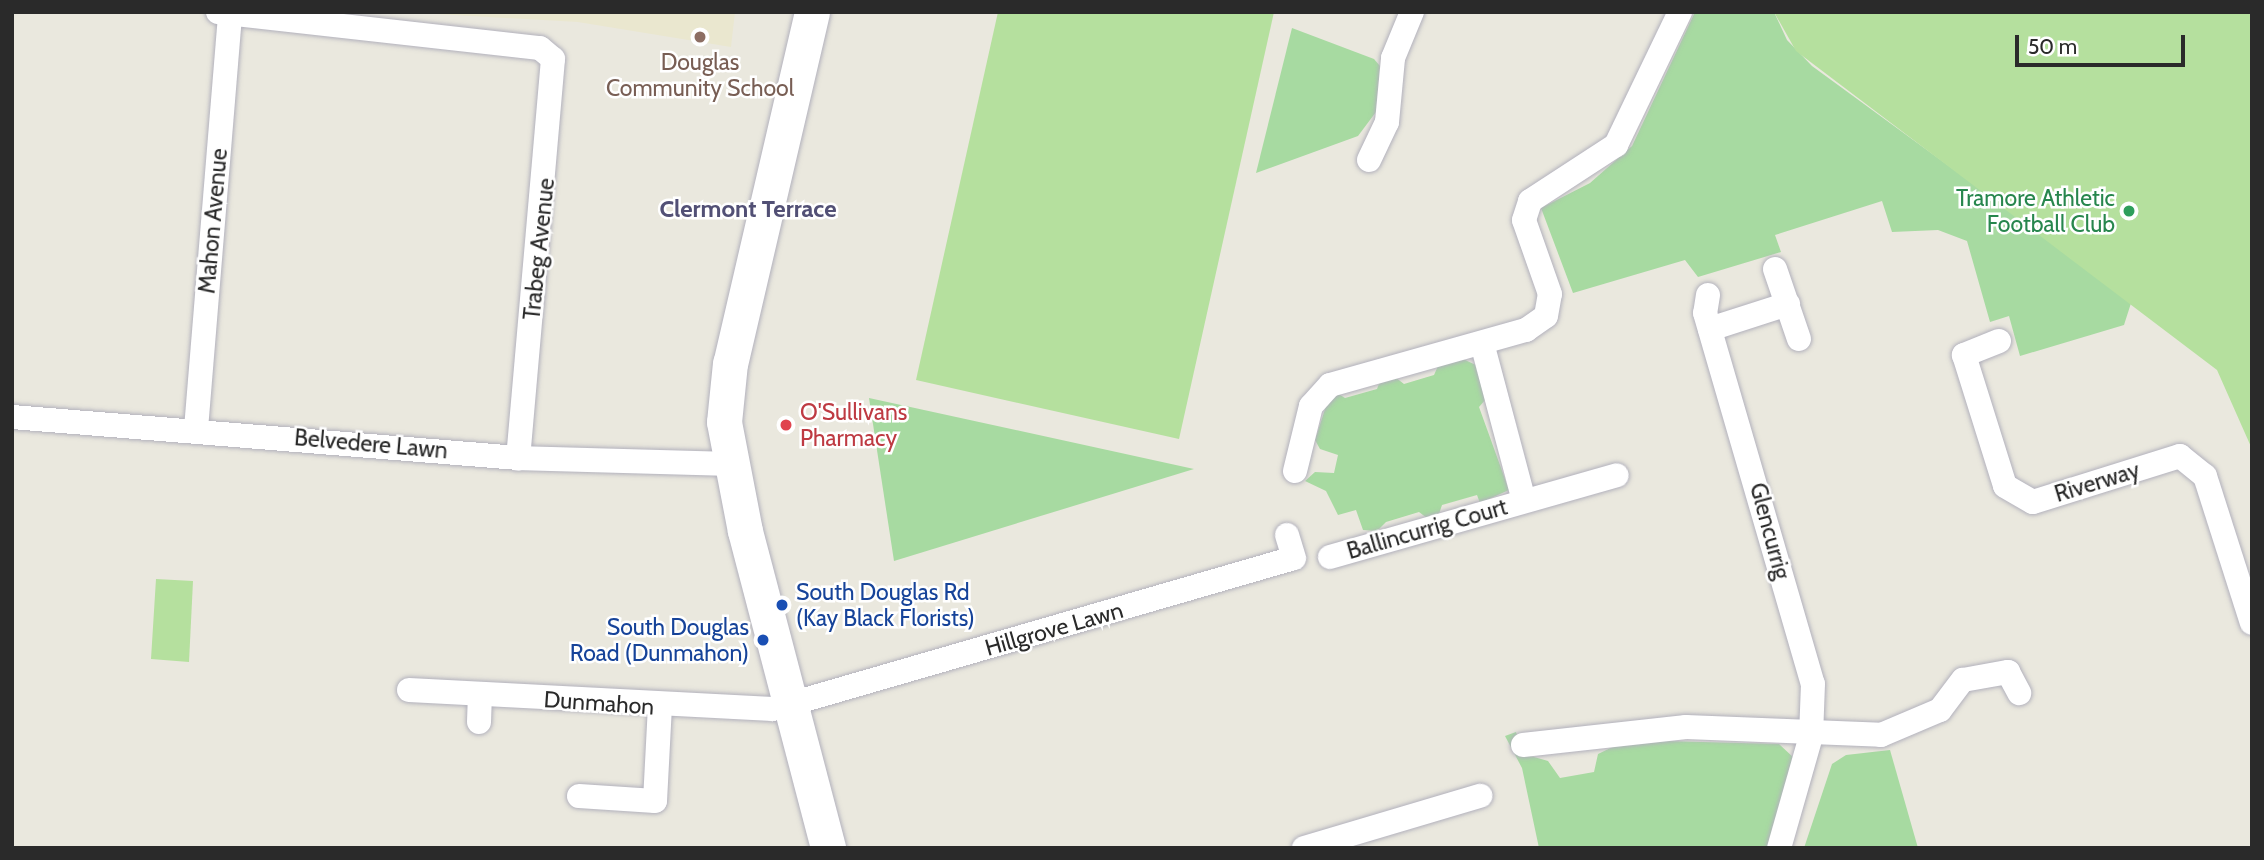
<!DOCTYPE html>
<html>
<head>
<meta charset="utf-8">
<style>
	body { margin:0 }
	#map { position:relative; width:2264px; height:860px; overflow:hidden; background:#eae8de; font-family:Cabin,sans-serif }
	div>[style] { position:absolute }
	.education>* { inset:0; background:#eae7cf }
	.green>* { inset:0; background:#a7daa1 }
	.pitch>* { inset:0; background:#b5e09e }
	.roads { filter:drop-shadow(0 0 2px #b2b1bc) drop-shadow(0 0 2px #b2b1bc) }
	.minor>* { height:24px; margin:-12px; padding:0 12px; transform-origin:12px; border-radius:12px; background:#fff }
	.secondary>* { height:35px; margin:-17.5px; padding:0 17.5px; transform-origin:17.5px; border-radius:17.5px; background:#fff }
	.dots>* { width:19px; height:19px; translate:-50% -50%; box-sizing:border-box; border:4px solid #fff; border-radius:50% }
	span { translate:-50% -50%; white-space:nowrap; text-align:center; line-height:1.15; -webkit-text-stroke:5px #fff; paint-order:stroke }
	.education-label { font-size:23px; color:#785e54 }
	.leisure-label { font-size:23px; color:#27864d }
	.right { translate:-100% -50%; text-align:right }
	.street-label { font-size:23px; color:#2a2a2a }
	.health-label { font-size:23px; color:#be3a42 }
	.left { translate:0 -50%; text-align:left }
	.transit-label { font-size:23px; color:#164399 }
	.neighbourhood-label { font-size:24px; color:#525075; font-weight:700 }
	.frame { position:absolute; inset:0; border:14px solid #2a2a2a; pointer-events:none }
	.scale { position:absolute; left:2015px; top:35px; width:170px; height:32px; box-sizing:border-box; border:4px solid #2a2a2a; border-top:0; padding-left:9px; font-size:21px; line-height:24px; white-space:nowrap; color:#2a2a2a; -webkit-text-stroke:5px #fff; paint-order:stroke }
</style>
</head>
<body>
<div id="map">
	<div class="education">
		<i style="clip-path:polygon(402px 12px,735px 12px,731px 47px,578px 22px)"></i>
	</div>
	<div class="green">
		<i style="clip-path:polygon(1695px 12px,1774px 12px,1787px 40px,1812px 66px,2132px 300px,2124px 325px,2020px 356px,2009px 316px,1990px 322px,1967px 241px,1938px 230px,1892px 232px,1882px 201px,1775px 235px,1781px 252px,1698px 277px,1685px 260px,1573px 293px,1541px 208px,1590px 183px,1632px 146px)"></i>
		<i style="clip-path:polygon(1292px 28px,1374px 59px,1380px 66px,1376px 112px,1358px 136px,1256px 173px)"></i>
		<i style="clip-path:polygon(1463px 359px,1478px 366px,1486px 399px,1479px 407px,1509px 490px,1480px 503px,1477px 495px,1442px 505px,1439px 514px,1427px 518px,1419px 512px,1386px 522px,1377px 531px,1363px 530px,1356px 510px,1338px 515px,1326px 491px,1305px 481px,1315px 472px,1334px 473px,1338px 455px,1320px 449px,1315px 440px,1327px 403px,1337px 393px,1345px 398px,1377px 389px,1380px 381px,1395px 377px,1404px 384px,1434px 375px,1438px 366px)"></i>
		<i style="clip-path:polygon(869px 398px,1194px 469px,894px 561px)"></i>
		<i style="clip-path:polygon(1516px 732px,1524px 754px,1548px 761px,1560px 778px,1594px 772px,1598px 754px,1627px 740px,1779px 744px,1795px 759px,1769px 848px,1539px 848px,1522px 768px,1505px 736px)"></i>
		<i style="clip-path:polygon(1890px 750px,1918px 848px,1804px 848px,1832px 764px,1846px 755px)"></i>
	</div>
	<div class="pitch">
		<i style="clip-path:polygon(998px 12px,1274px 12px,1179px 439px,916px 380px)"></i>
		<i style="clip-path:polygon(1774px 12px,2252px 12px,2252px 449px,2217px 370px,1796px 51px)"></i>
		<i style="clip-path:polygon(156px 579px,193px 581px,189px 662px,151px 659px)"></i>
	</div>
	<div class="roads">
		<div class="minor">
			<i style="left:218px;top:12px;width:324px;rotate:6.4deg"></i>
			<i style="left:540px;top:48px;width:17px;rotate:40deg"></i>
			<i style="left:553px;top:59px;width:401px;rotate:95deg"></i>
			<i style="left:1369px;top:160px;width:42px;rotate:-64.7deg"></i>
			<i style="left:1387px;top:122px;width:64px;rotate:-84.6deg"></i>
			<i style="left:1393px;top:58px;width:50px;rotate:-67.6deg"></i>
			<i style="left:1775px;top:269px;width:74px;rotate:71.1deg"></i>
			<i style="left:1708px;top:295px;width:18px;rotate:99deg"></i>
			<i style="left:1705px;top:313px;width:386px;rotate:73.8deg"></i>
			<i style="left:1813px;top:684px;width:52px;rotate:92.2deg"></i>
			<i style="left:1811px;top:736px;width:116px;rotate:105.9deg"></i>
			<i style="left:1710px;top:329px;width:82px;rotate:-17.8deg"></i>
			<i style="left:1999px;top:341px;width:38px;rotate:158deg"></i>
			<i style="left:1964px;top:355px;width:137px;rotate:72.6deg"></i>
			<i style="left:2005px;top:486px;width:32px;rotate:30deg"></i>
			<i style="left:2033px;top:502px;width:154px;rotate:-17.4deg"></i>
			<i style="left:2180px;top:456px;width:32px;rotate:39deg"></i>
			<i style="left:2205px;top:476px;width:154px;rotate:72.3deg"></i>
			<i style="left:1482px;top:343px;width:163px;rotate:75.1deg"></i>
			<i style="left:12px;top:417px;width:508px;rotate:4.63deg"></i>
			<i style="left:518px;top:458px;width:211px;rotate:1.6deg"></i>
			<i style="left:196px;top:429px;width:417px;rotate:-85.3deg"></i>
			<i style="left:1295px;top:471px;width:67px;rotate:-76.2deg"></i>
			<i style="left:1311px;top:406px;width:28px;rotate:-48deg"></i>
			<i style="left:1330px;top:385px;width:204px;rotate:-15.7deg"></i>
			<i style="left:1526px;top:330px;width:24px;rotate:-35deg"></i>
			<i style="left:1546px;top:316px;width:22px;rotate:-80deg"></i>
			<i style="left:1550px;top:294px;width:78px;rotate:-109.4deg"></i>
			<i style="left:1524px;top:220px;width:20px;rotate:-72deg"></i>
			<i style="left:1530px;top:201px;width:103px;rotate:-33.1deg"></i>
			<i style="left:1616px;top:145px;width:148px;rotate:-64.3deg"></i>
			<i style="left:1330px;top:557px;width:298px;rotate:-15.9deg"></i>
			<i style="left:409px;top:690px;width:364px;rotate:3deg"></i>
			<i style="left:773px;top:709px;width:542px;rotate:-16.16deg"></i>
			<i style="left:1294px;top:558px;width:24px;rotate:-107deg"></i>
			<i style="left:479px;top:722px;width:26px;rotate:-88deg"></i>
			<i style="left:1523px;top:745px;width:164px;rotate:-6.3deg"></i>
			<i style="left:1686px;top:727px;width:195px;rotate:2.3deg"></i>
			<i style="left:1881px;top:735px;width:64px;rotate:-23deg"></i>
			<i style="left:1940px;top:710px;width:38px;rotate:-53deg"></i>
			<i style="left:1963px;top:680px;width:46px;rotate:-10.1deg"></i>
			<i style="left:2008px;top:672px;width:24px;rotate:62deg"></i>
			<i style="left:579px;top:796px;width:76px;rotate:3.8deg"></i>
			<i style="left:655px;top:801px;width:94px;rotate:-87deg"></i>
			<i style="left:1304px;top:848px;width:184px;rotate:-16.5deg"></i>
		</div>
		<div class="secondary">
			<i style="left:812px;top:12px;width:360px;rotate:103.1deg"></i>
			<i style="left:730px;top:363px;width:59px;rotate:95.8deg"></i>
			<i style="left:724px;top:422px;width:111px;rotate:79.1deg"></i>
			<i style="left:745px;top:531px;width:328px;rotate:75.3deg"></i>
		</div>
	</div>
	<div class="dots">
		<i style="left:700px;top:37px;background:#8d6e63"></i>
		<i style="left:2129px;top:211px;background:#2e9e5b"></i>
		<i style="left:786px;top:425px;background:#e0444e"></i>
		<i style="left:782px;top:605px;background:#1a4fb4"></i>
		<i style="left:763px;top:640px;background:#1a4fb4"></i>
	</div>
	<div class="education-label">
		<span style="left:700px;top:75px">Douglas<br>Community School</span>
	</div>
	<div class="leisure-label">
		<span class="right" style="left:2115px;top:211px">Tramore Athletic<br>Football Club</span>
	</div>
	<div class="street-label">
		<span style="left:213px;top:221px;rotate:-85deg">Mahon Avenue</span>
		<span style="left:539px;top:249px;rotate:-84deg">Trabeg Avenue</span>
		<span style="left:371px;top:444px;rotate:5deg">Belvedere Lawn</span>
		<span style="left:2097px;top:482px;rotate:-17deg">Riverway</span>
		<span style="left:1427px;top:529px;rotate:-16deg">Ballincurrig Court</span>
		<span style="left:1770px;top:531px;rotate:75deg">Glencurrig</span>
		<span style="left:1054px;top:629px;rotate:-16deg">Hillgrove Lawn</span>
		<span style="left:599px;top:703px;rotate:4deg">Dunmahon</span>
	</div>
	<div class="health-label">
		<span class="left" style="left:800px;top:425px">O'Sullivans<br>Pharmacy</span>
	</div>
	<div class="transit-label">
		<span class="left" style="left:796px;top:605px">South Douglas Rd<br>(Kay Black Florists)</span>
		<span class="right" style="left:749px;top:640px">South Douglas<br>Road (Dunmahon)</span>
	</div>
	<div class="neighbourhood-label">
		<span style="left:748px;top:209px">Clermont Terrace</span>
	</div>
	<div class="frame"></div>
	<div class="scale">50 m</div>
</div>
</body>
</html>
